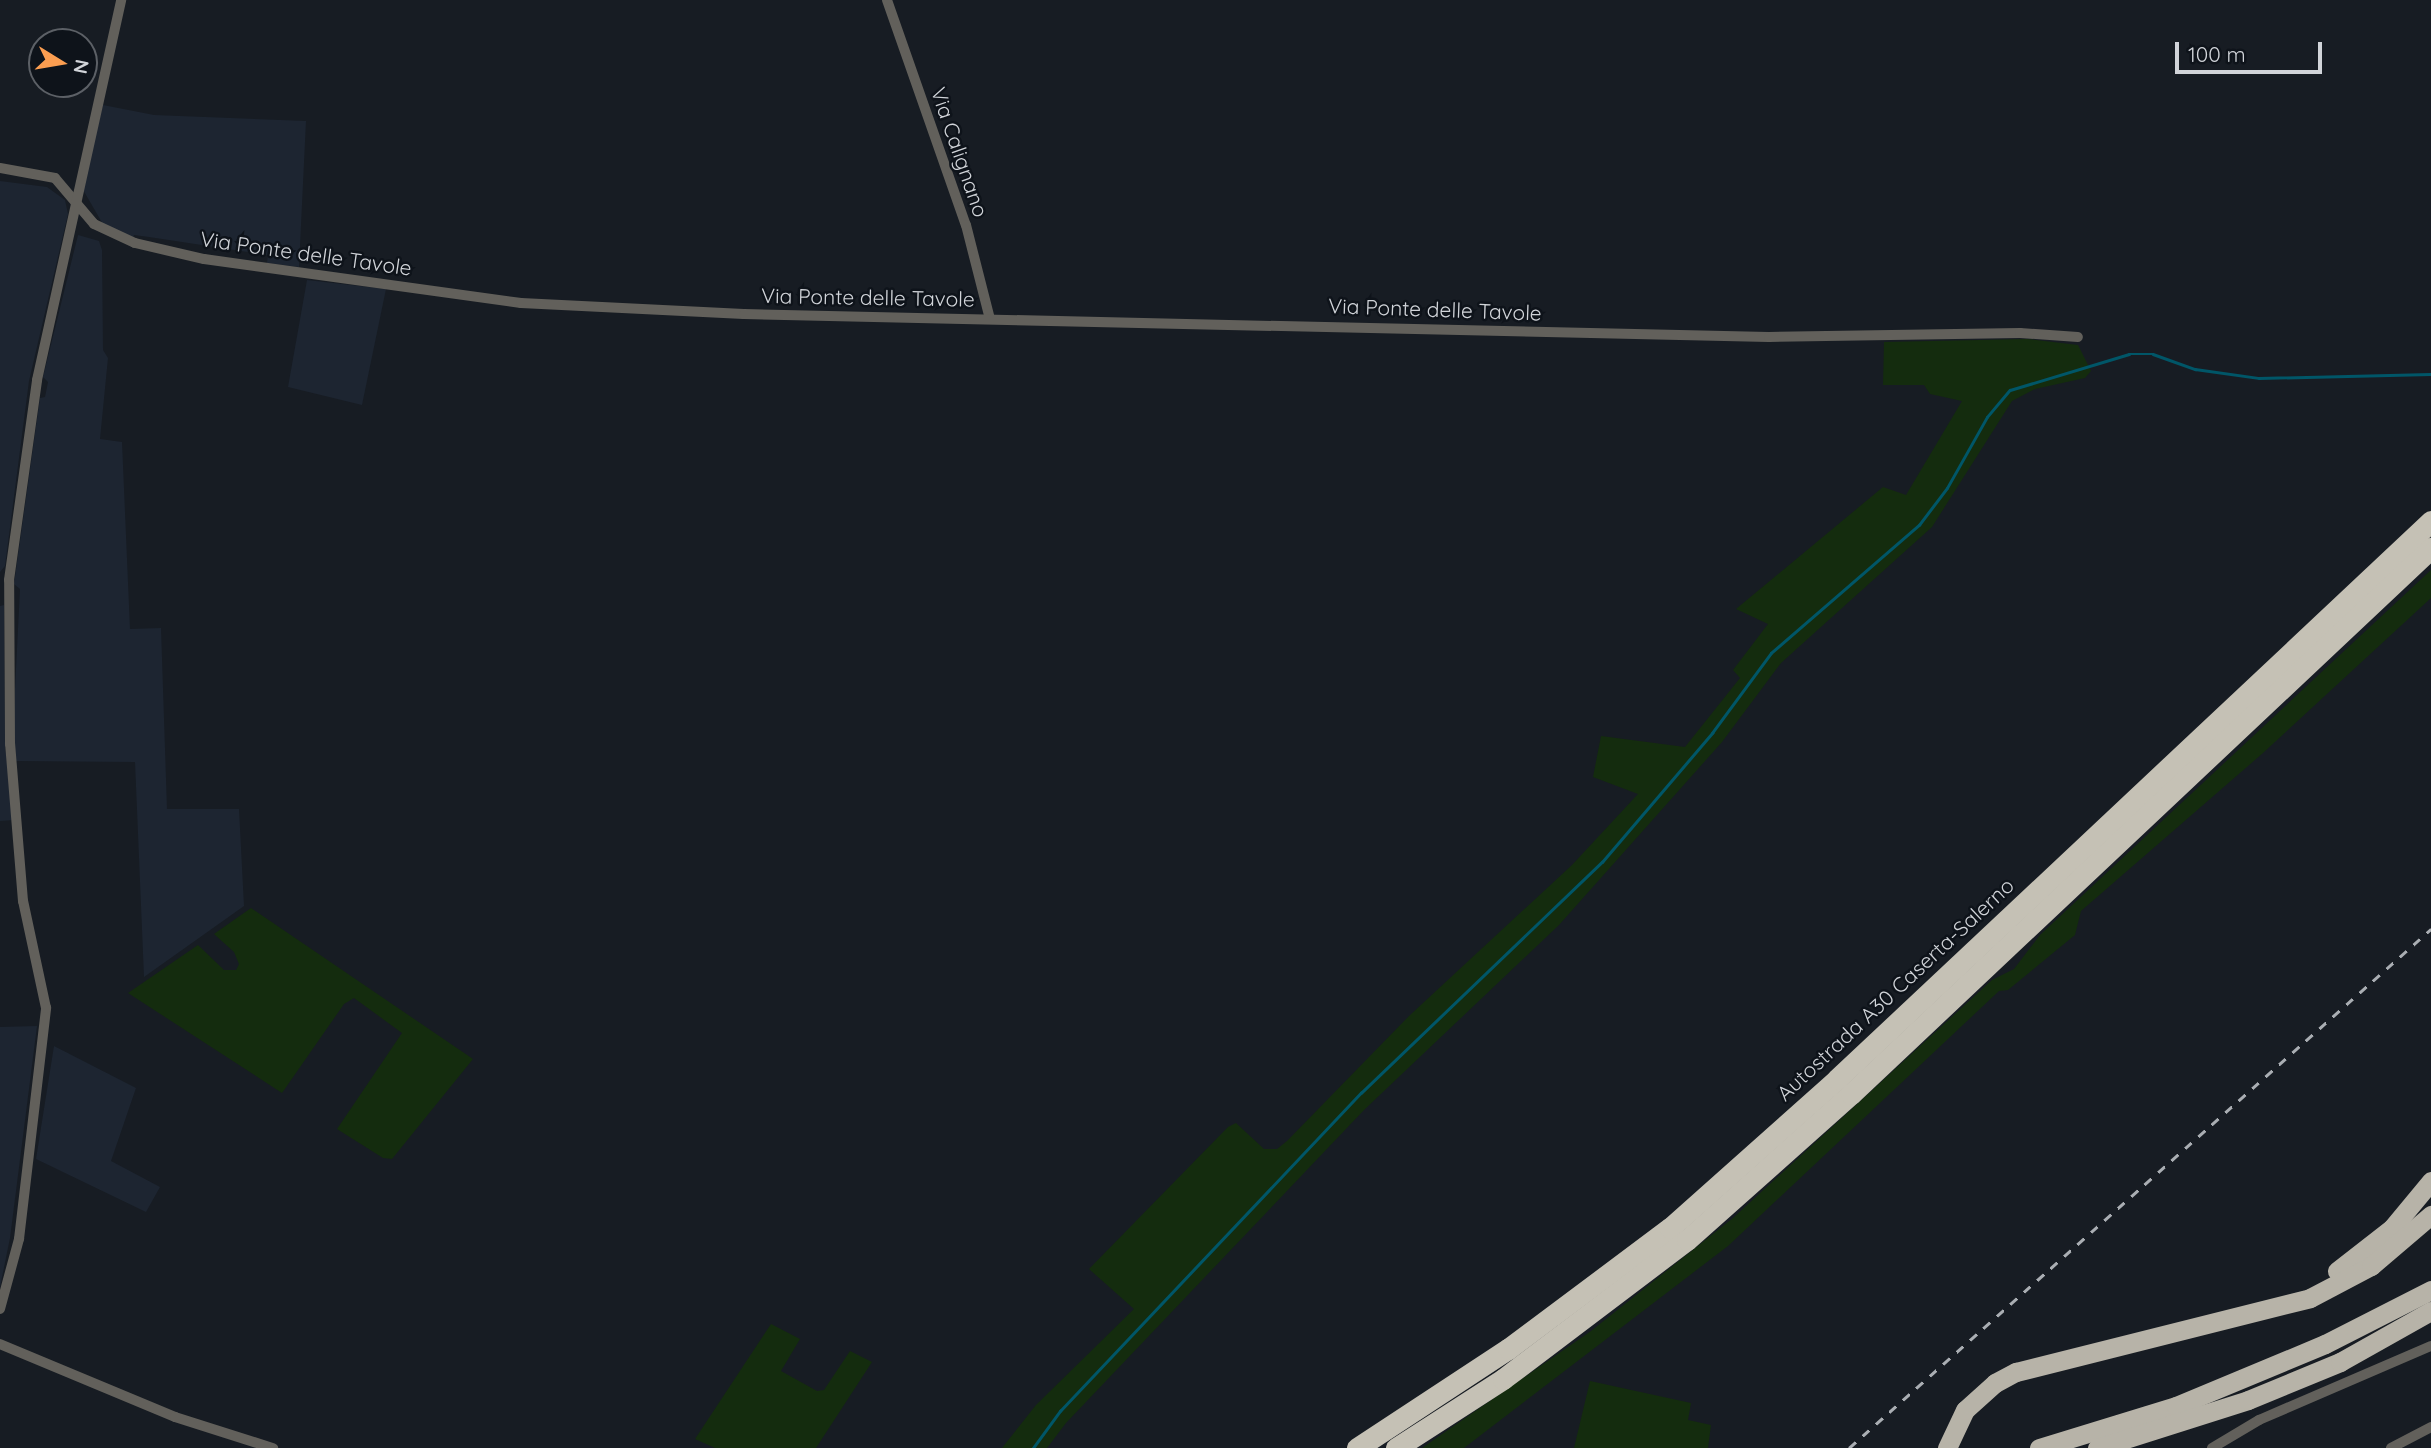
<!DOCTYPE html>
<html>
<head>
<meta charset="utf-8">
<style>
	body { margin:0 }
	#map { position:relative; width:2431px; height:1448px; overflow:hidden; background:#171c23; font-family:Quicksand,sans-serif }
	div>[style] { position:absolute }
	.built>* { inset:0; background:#1d2531 }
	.green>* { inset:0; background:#142c0e }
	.stream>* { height:2.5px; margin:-1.25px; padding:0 1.25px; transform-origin:1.25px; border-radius:1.25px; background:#005668 }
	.minor>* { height:10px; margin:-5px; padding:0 5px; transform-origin:5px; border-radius:5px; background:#62605b }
	.trunk>* { height:19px; margin:-9.5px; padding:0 9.5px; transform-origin:9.5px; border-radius:9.5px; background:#b7b3a8 }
	.motorway>* { height:21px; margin:-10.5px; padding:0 10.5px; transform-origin:10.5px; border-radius:10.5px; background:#c5c1b5 }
	.rail>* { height:2.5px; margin-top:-1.25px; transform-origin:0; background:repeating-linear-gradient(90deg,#aaaeb3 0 9px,transparent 0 18px) }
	span { translate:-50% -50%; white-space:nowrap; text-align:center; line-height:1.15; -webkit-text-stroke:5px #0e131a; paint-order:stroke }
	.street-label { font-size:21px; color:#d1d4d9 }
	.north { position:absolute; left:28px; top:28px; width:70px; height:70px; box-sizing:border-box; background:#0e131a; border:2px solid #5c6066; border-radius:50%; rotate:101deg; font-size:19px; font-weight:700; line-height:28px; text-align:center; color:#d1d4d9 }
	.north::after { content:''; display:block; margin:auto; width:24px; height:32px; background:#fb9e51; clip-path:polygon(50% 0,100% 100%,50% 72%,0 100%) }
	.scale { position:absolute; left:2175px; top:42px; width:147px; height:32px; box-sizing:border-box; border:4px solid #d1d4d9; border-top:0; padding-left:9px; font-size:21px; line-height:24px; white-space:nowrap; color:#d1d4d9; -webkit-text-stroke:5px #0e131a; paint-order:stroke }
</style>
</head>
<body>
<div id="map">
	<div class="built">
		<i style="clip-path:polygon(103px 105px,154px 115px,306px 121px,299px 267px,267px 263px,268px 255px,149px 237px,134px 235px,133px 239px,104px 226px,82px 188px)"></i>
		<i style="clip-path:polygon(0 181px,47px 187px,65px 200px,68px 214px,29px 381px,5px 566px,0 572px)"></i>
		<i style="clip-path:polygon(78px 235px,99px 241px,102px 250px,103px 350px,108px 358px,100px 439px,122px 442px,130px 629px,161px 628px,167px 809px,239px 809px,244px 906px,144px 977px,135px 762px,16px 761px,13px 729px,20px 589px,14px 584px,40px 398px,45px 397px,48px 382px,43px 377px)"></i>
		<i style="clip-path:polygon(307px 280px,386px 289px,362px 405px,288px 387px)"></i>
		<i style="clip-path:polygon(4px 605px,5px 746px,14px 820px,0 821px,0 606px)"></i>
		<i style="clip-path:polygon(37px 1026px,10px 1238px,0 1287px,0 1027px)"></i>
		<i style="clip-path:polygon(54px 1046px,136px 1088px,111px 1161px,160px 1187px,146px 1212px,36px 1159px)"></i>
	</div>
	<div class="green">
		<i style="clip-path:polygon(2027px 339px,2078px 345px,2091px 371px,2085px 378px,2035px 389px,2012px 401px,1932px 527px,1781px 663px,1722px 742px,1559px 925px,1364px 1110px,1066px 1423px,1047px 1448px,1002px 1448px,1036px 1405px,1134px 1309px,1089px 1269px,1228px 1127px,1236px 1123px,1264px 1149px,1277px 1149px,1287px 1141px,1409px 1016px,1572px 865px,1638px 794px,1593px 777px,1601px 736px,1685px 747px,1740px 678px,1733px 670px,1768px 624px,1736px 609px,1883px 487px,1906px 495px,1962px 401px,1930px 394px,1924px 385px,1883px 385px,1884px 342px)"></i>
		<i style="clip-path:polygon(2431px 570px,2431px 598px,2263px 753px,2081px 911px,2075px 935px,2008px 990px,1999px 991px,1728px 1246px,1464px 1448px,1422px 1448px,1591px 1331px,1733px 1218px,1992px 980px,2014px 969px,2040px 935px)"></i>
		<i style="clip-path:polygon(251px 908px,473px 1059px,392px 1159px,383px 1158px,337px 1129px,402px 1033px,354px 998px,344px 1004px,282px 1093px,128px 993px,198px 945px,224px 970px,236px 970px,239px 964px,234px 952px,214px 934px)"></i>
		<i style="clip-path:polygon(771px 1324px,800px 1339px,781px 1371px,817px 1391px,824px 1390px,850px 1351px,872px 1362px,816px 1448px,715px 1448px,695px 1439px)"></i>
		<i style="clip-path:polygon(1590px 1381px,1691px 1403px,1688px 1420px,1711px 1425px,1708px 1448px,1574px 1448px)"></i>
	</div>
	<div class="stream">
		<i style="left:1033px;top:1448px;width:46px;rotate:-53.9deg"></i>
		<i style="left:1060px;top:1411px;width:438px;rotate:-46.6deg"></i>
		<i style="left:1361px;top:1093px;width:334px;rotate:-43.8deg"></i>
		<i style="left:1602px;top:862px;width:170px;rotate:-49.5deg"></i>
		<i style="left:1712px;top:733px;width:99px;rotate:-53.6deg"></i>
		<i style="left:1771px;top:653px;width:196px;rotate:-40.9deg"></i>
		<i style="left:1919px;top:525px;width:46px;rotate:-52.9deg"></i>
		<i style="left:1947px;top:488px;width:81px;rotate:-60.6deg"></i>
		<i style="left:1987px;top:417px;width:35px;rotate:-50deg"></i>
		<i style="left:2010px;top:390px;width:124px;rotate:-16.8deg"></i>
		<i style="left:2129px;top:354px;width:24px"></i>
		<i style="left:2153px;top:354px;width:45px;rotate:19.7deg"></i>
		<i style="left:2195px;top:369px;width:65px;rotate:8deg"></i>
		<i style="left:2259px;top:378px;width:172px;rotate:-1.3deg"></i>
	</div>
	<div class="minor">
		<i style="left:887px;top:0;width:238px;rotate:70.7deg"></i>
		<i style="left:966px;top:225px;width:97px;rotate:75.7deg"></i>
		<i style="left:0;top:168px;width:56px;rotate:10.3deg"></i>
		<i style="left:55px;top:178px;width:60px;rotate:49.7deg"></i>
		<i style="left:94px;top:224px;width:45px;rotate:24.9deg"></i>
		<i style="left:135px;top:243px;width:71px;rotate:13.1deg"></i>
		<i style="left:204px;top:259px;width:320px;rotate:7.9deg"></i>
		<i style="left:521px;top:303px;width:223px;rotate:2.8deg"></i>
		<i style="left:744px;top:314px;width:1025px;rotate:1.29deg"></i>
		<i style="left:1769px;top:337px;width:251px;rotate:-0.9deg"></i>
		<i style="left:2020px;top:333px;width:58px;rotate:3.9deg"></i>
		<i style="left:0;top:1309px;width:73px;rotate:-74.8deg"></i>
		<i style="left:19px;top:1239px;width:233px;rotate:-83.3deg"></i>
		<i style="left:46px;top:1008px;width:109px;rotate:-102.1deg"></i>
		<i style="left:23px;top:901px;width:158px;rotate:-94.7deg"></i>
		<i style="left:10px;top:744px;width:164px;rotate:-90.3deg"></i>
		<i style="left:9px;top:580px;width:202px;rotate:-82deg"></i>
		<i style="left:37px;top:380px;width:389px;rotate:-77.5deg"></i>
		<i style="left:0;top:1344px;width:190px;rotate:22.6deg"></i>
		<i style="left:175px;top:1417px;width:103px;rotate:17.6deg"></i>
		<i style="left:2212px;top:1448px;width:55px;rotate:-30.8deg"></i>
		<i style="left:2259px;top:1420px;width:187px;rotate:-23.3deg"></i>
		<i style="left:2391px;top:1448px;width:45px;rotate:-27.7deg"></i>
	</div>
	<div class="trunk">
		<i style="left:2337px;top:1271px;width:70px;rotate:-38deg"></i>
		<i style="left:2392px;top:1228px;width:61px;rotate:-50.3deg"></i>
		<i style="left:1947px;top:1448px;width:42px;rotate:-64.7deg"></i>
		<i style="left:1965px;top:1410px;width:40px;rotate:-42deg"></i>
		<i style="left:1995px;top:1383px;width:24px;rotate:-28deg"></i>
		<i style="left:2016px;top:1372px;width:303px;rotate:-14.1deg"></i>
		<i style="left:2310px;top:1298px;width:69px;rotate:-27.7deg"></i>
		<i style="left:2371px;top:1266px;width:79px;rotate:-40.4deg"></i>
		<i style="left:2039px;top:1448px;width:143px;rotate:-17deg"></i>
		<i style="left:2176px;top:1406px;width:161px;rotate:-22.6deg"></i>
		<i style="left:2325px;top:1344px;width:119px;rotate:-27deg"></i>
		<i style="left:2097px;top:1448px;width:158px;rotate:-17.6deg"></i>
		<i style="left:2248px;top:1400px;width:100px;rotate:-22.4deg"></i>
		<i style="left:2340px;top:1362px;width:104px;rotate:-29.3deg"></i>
	</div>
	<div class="motorway">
		<i style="left:1357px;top:1448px;width:181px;rotate:-33.3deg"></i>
		<i style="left:1508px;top:1349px;width:202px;rotate:-36.8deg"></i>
		<i style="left:1670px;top:1228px;width:224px;rotate:-41.7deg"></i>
		<i style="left:1837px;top:1079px;width:815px;rotate:-43.21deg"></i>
		<i style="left:1396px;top:1448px;width:127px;rotate:-32.8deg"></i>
		<i style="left:1503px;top:1379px;width:231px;rotate:-37.1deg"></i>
		<i style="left:1687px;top:1240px;width:220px;rotate:-41.7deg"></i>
		<i style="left:1851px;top:1094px;width:797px;rotate:-43.27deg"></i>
	</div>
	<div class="rail">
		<i style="left:1849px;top:1448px;width:780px;rotate:-41.73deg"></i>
	</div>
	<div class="street-label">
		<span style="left:960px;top:152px;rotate:71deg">Via Calignano</span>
		<span style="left:306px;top:253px;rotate:8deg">Via Ponte delle Tavole</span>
		<span style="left:868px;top:297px;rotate:1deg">Via Ponte delle Tavole</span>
		<span style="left:1435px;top:309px;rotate:2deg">Via Ponte delle Tavole</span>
		<span style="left:1895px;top:989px;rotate:-43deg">Autostrada A30 Caserta-Salerno</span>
	</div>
	<div class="north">N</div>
	<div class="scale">100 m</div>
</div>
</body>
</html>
